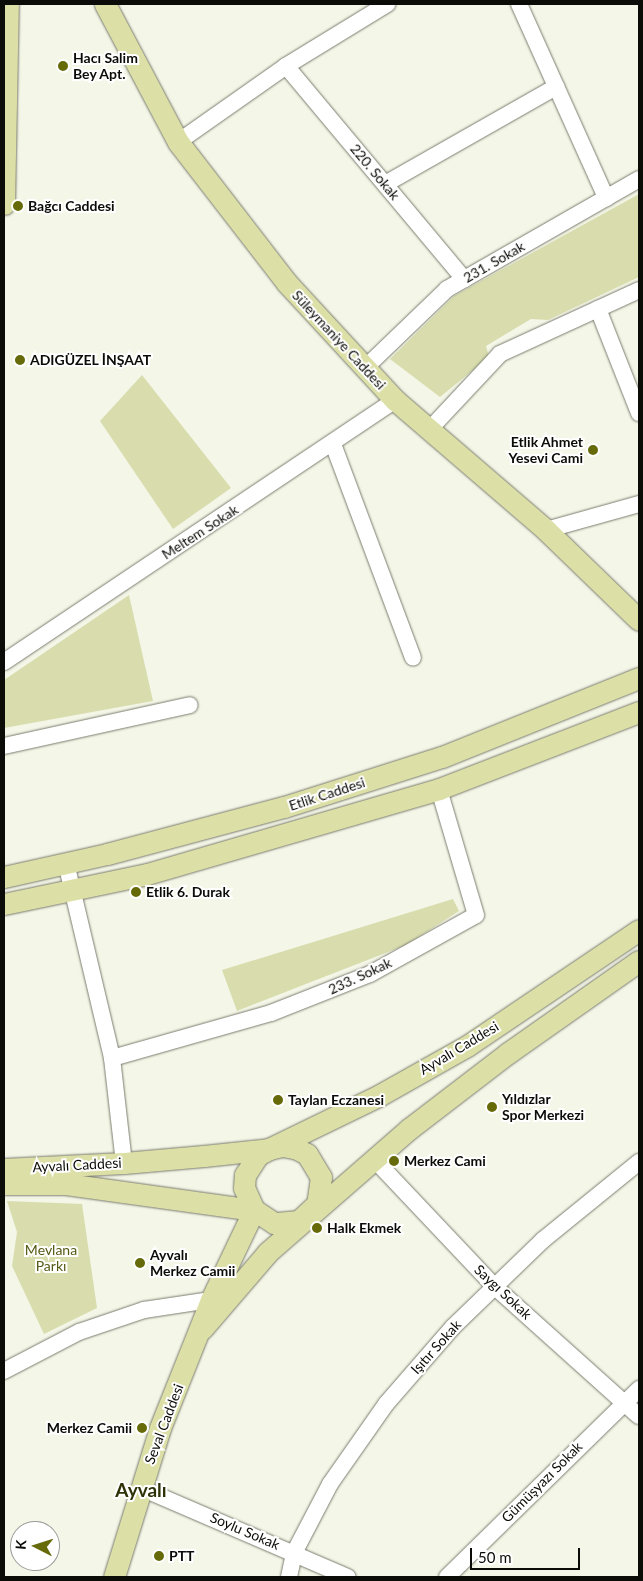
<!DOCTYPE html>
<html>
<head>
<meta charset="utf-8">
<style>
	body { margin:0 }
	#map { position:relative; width:643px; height:1581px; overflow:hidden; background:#f4f6e7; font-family:Lato,sans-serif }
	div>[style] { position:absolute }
	.green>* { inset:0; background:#d9ddae }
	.roads { filter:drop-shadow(0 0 1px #7b7c6f) drop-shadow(0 0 1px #7b7c6f) }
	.minor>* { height:16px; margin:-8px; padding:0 8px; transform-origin:8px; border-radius:8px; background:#fff }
	.major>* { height:21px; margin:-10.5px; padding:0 10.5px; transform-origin:10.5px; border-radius:10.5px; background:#dce0a7 }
	.dots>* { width:14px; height:14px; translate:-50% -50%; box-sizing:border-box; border:2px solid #fff; border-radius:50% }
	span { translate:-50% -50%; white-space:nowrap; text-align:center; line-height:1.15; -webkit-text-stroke:4px #fff; paint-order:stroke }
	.poi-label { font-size:14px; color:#0b0c07; font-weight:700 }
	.left { translate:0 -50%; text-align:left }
	.right { translate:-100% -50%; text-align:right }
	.street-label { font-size:14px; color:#0b0c07 }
	.park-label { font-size:14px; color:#565914 }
	.district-label { font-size:19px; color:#2f3107; font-weight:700 }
	.frame { position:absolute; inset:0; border:5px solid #0b0c07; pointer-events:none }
	.north { position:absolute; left:10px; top:1521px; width:50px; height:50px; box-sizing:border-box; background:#fff; border:1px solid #9d9e9c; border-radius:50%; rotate:275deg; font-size:14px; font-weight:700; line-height:20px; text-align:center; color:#0b0c07 }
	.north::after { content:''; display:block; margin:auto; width:18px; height:22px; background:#666a09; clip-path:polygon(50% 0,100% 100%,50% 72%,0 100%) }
	.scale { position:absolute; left:470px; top:1548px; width:110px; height:22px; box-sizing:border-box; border:2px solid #0b0c07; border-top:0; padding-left:6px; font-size:15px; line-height:18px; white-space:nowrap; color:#0b0c07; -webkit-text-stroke:4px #fff; paint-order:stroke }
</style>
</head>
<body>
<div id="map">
	<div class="green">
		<i style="clip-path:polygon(639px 194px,639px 277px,548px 320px,531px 319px,486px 346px,489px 357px,440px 397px,390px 359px,454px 296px)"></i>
		<i style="clip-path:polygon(142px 375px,231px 488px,173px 529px,100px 421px)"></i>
		<i style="clip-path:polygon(129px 595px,153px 701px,4px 728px,4px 680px)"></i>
		<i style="clip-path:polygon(453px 899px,459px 911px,406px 945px,237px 1011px,222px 970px)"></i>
		<i style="clip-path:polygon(7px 1201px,82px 1204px,97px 1308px,44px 1334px,12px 1266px,17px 1232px)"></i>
	</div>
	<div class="roads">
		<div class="minor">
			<i style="left:519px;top:4px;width:213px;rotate:65.8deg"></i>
			<i style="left:286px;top:66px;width:278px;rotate:50.1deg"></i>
			<i style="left:178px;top:142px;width:132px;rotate:-35.1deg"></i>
			<i style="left:286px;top:66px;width:119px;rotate:-31.5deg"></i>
			<i style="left:385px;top:184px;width:197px;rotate:-29.6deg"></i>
			<i style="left:598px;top:309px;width:112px;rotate:68.5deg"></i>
			<i style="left:365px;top:368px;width:114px;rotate:-43.9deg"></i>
			<i style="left:447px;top:289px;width:221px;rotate:-29.8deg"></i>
			<i style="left:428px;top:431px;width:105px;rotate:-46.9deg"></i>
			<i style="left:500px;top:354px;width:153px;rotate:-24.7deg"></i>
			<i style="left:333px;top:444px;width:228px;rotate:69.5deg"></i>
			<i style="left:546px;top:530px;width:97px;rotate:-15.6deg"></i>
			<i style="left:4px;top:662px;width:471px;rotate:-33.8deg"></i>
			<i style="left:4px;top:746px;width:190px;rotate:-12.4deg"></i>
			<i style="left:66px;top:863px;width:200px;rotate:76.7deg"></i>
			<i style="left:112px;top:1058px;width:106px;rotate:83.5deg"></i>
			<i style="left:112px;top:1058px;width:165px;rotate:-15.8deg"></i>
			<i style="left:271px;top:1013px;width:106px;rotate:-21.5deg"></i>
			<i style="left:370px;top:974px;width:121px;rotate:-29.1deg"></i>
			<i style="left:476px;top:915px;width:131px;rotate:-106.4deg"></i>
			<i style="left:374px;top:1159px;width:176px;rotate:46.6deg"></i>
			<i style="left:495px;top:1287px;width:193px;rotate:41.9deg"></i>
			<i style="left:4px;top:1371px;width:85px;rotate:-27.5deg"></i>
			<i style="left:79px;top:1332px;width:69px;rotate:-18.7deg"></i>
			<i style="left:144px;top:1310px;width:68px;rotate:-8.5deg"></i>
			<i style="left:141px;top:1488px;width:225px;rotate:23.3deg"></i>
			<i style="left:289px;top:1577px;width:25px;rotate:-78deg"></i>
			<i style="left:294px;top:1553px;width:78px;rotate:-62.4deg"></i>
			<i style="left:330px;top:1484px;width:98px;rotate:-55deg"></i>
			<i style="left:386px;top:1404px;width:102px;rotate:-49deg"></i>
			<i style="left:453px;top:1327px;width:125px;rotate:-44deg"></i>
			<i style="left:543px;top:1240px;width:124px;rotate:-39.1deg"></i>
			<i style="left:447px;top:1577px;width:269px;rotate:-44.4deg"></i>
		</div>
		<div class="major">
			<i style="left:105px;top:4px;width:156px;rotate:62.1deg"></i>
			<i style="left:178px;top:142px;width:178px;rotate:52.3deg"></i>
			<i style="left:287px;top:283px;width:159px;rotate:47.3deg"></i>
			<i style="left:395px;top:400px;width:199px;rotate:40.7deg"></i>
			<i style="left:546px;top:530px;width:129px;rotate:44.1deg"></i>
			<i style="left:4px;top:204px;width:200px;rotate:-88.9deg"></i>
			<i style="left:4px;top:877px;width:106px;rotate:-12.6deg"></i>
			<i style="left:107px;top:854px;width:183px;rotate:-14.9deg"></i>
			<i style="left:284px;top:807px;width:166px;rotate:-17.6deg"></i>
			<i style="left:442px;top:757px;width:212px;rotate:-21.9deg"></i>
			<i style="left:4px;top:904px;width:146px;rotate:-11.8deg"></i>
			<i style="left:147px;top:874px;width:304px;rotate:-16.2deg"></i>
			<i style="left:439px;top:789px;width:214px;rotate:-21.1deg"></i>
			<i style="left:4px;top:1169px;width:120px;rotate:-2.9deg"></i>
			<i style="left:124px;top:1163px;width:80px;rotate:-5deg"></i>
			<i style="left:204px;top:1156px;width:65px;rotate:-6.1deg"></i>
			<i style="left:269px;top:1149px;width:13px;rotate:-13deg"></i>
			<i style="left:282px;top:1146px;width:13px;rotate:9deg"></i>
			<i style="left:295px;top:1148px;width:13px;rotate:27deg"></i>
			<i style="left:307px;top:1154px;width:27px;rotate:59deg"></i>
			<i style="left:321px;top:1177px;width:27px;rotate:98deg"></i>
			<i style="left:317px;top:1204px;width:25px;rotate:137deg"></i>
			<i style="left:299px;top:1221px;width:25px;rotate:175deg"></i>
			<i style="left:274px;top:1223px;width:24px;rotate:-147deg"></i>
			<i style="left:254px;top:1210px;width:24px;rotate:-114deg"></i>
			<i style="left:244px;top:1188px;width:13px;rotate:-86deg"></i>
			<i style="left:245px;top:1175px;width:24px;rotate:-57deg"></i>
			<i style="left:258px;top:1155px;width:13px;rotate:-29deg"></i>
			<i style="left:269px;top:1149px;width:123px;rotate:-25.9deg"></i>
			<i style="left:380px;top:1095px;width:100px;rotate:-29.4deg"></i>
			<i style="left:467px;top:1046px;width:207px;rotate:-34deg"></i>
			<i style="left:4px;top:1184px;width:62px"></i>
			<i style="left:66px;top:1184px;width:190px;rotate:7.9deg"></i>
			<i style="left:202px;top:1329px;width:101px;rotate:-49.4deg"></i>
			<i style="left:268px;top:1252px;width:187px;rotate:-41.1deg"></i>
			<i style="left:409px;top:1129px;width:125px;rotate:-37.5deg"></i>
			<i style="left:508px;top:1053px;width:160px;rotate:-35.1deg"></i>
			<i style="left:114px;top:1577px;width:156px;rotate:-72.8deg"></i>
			<i style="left:160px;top:1428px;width:138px;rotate:-68.3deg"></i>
			<i style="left:211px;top:1300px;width:100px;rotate:-64.5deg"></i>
		</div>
	</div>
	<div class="dots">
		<i style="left:63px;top:66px;background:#666a09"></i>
		<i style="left:18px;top:206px;background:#666a09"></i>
		<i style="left:20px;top:360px;background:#666a09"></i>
		<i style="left:593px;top:450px;background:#666a09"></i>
		<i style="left:136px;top:892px;background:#666a09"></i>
		<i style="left:278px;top:1100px;background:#666a09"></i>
		<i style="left:492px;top:1107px;background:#666a09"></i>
		<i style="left:394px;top:1161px;background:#666a09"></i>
		<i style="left:317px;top:1228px;background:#666a09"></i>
		<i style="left:140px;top:1263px;background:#666a09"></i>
		<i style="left:142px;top:1428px;background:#666a09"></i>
		<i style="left:159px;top:1556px;background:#666a09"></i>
	</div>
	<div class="poi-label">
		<span class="left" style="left:73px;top:66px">Hacı Salim<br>Bey Apt.</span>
		<span class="left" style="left:28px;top:206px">Bağcı Caddesi</span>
		<span class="left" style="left:30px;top:360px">ADIGÜZEL İNŞAAT</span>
		<span class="right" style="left:583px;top:450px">Etlik Ahmet<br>Yesevi Cami</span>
		<span class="left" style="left:146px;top:892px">Etlik 6. Durak</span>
		<span class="left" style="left:502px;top:1107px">Yıldızlar<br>Spor Merkezi</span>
		<span class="left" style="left:288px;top:1100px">Taylan Eczanesi</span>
		<span class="left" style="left:404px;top:1161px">Merkez Cami</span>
		<span class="left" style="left:327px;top:1228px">Halk Ekmek</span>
		<span class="left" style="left:150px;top:1263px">Ayvalı<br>Merkez Camii</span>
		<span class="right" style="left:132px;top:1428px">Merkez Camii</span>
		<span class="left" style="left:169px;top:1556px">PTT</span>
	</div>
	<div class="street-label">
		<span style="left:375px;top:172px;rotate:50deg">220. Sokak</span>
		<span style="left:494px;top:262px;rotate:-30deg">231. Sokak</span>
		<span style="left:339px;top:340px;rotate:47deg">Süleymaniye Caddesi</span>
		<span style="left:200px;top:532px;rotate:-33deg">Meltem Sokak</span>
		<span style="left:327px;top:794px;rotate:-18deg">Etlik Caddesi</span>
		<span style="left:360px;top:976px;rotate:-25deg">233. Sokak</span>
		<span style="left:459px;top:1048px;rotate:-31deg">Ayvalı Caddesi</span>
		<span style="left:77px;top:1165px;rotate:-3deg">Ayvalı Caddesi</span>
		<span style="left:503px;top:1292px;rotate:43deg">Saygı Sokak</span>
		<span style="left:436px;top:1347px;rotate:-48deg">Işıtır Sokak</span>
		<span style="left:164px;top:1424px;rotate:-69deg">Seval Caddesi</span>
		<span style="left:542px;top:1482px;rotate:-45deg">Gümüşyazı Sokak</span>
		<span style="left:245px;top:1531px;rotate:23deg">Soylu Sokak</span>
	</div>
	<div class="park-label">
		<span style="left:51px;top:1258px">Mevlana<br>Parkı</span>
	</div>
	<div class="district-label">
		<span style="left:141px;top:1490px">Ayvalı</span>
	</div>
	<div class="frame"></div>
	<div class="north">K</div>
	<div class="scale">50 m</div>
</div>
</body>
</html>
